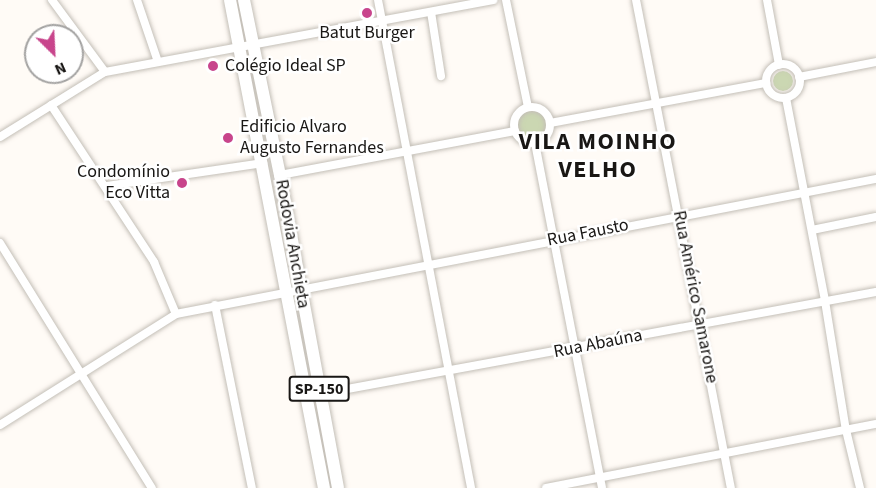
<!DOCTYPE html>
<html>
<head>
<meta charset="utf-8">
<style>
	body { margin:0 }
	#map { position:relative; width:876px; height:488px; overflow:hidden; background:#fffbf6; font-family:"Source Sans 3",sans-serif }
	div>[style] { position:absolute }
	.green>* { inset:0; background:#cbd7b2 }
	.round { border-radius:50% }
	.roads { filter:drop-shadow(0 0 2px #c4bfb7) drop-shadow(0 0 2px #c4bfb7) }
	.minor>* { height:8px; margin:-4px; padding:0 4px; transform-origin:4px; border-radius:4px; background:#fff }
	.minor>.ring { margin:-4px; padding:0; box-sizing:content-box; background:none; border:8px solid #fff; border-radius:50% }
	.trunk>* { height:12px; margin:-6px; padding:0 6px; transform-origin:6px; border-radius:6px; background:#fff }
	.dots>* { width:16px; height:16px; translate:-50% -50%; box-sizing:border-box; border:3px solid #fff; border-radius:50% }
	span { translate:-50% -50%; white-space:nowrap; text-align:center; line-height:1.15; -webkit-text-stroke:5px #fff; paint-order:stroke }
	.shield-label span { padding:2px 4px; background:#fff; border:2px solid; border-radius:4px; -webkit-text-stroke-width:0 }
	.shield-label { font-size:16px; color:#191715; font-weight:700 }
	.poi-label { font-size:18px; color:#191715 }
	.left { translate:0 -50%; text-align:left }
	.right { translate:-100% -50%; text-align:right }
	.street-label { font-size:18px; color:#191715 }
	.district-label { font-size:24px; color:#191715; font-weight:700; letter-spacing:1.5px }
	.north { position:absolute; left:24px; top:24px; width:60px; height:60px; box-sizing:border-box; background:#fff; border:2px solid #a3a2a1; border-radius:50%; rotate:156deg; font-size:16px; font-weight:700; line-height:24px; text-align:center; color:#191715 }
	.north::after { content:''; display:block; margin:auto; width:21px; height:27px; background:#c8458c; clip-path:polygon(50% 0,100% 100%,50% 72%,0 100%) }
</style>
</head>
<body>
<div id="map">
	<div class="green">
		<i class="round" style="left:773px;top:71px;width:20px;height:20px"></i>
		<i class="round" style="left:517px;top:110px;width:30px;height:30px"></i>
	</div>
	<div class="roads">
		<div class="minor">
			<i style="left:52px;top:0;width:89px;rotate:53.6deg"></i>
			<i style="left:137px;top:0;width:65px;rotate:71.3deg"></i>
			<i style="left:378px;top:0;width:497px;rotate:79.2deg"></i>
			<i style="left:506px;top:0;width:109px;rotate:78.4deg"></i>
			<i style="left:636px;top:0;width:497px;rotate:79deg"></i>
			<i style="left:767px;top:0;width:66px;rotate:79.5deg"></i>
			<i style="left:431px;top:12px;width:65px;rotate:81.1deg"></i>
			<i class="ring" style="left:766px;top:64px;width:26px;height:26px"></i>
			<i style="left:799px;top:77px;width:78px;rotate:-11deg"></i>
			<i style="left:786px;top:98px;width:207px;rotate:79.1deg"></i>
			<i style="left:825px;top:301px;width:131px;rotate:80.8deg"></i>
			<i style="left:846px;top:430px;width:60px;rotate:76.4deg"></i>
			<i style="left:51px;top:105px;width:188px;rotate:56.7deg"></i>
			<i style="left:154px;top:262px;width:56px;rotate:67.1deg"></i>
			<i class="ring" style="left:514px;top:107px;width:28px;height:28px"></i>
			<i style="left:550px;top:123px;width:220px;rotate:-10.5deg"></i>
			<i style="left:0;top:137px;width:123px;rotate:-31.8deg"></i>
			<i style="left:105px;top:72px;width:395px;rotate:-10.5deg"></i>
			<i style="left:535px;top:143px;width:351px;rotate:79deg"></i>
			<i style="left:280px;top:175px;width:239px;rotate:-10.6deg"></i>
			<i style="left:107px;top:186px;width:158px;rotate:-8.4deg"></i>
			<i style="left:812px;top:230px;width:65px;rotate:-11.5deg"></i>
			<i style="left:0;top:243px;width:288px;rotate:58.2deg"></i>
			<i style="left:215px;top:305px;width:187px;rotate:78.6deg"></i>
			<i style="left:320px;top:394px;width:565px;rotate:-10.4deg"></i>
			<i style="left:0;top:425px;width:208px;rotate:-32.2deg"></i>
			<i style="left:176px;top:314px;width:713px;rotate:-10.92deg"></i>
			<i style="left:546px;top:488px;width:336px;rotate:-11deg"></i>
		</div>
		<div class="trunk">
			<i style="left:230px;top:0;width:497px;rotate:79.1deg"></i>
			<i style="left:244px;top:0;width:179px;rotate:78.4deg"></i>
			<i style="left:280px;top:175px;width:318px;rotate:79.5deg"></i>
		</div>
	</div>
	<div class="dots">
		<i style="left:367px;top:13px;background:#c8458c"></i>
		<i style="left:213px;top:66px;background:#c8458c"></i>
		<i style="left:228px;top:138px;background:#c8458c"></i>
		<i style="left:182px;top:183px;background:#c8458c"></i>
	</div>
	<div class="shield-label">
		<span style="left:319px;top:389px">SP-150</span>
	</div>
	<div class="poi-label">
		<span style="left:367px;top:33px">Batut Burger</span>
		<span class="left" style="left:225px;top:66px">Colégio Ideal SP</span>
		<span class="left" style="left:240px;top:138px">Edificio Alvaro<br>Augusto Fernandes</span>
		<span class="right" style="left:170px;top:183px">Condomínio<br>Eco Vitta</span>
	</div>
	<div class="street-label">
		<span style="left:588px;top:233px;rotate:-11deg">Rua Fausto</span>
		<span style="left:292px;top:244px;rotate:80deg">Rodovia Anchieta</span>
		<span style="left:695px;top:297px;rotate:79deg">Rua Américo Samarone</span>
		<span style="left:598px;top:344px;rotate:-11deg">Rua Abaúna</span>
	</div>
	<div class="district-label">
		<span style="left:598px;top:156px">VILA MOINHO<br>VELHO</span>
	</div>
	<div class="north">N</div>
</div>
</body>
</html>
